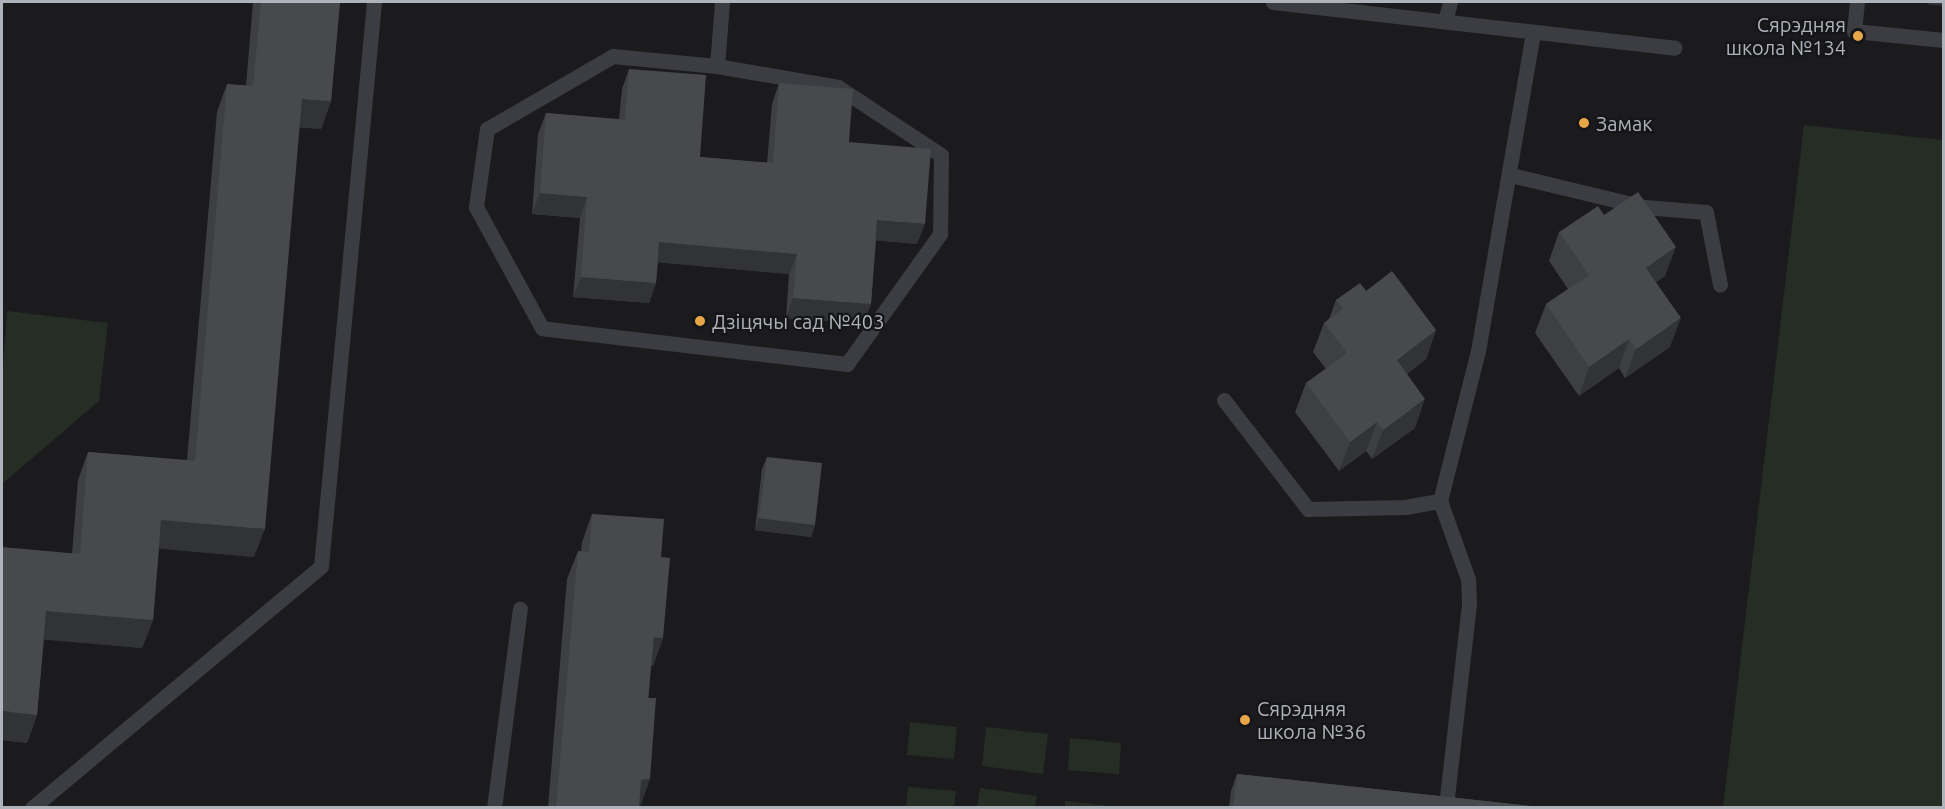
<!DOCTYPE html>
<html>
<head>
<meta charset="utf-8">
<style>
	body { margin:0 }
	#map { position:relative; width:1945px; height:809px; overflow:hidden; background:#1b1b1d; font-family:Ubuntu,sans-serif }
	div>[style] { position:absolute }
	.green>* { inset:0; background:#252d25 }
	.service>* { height:15px; margin:-7.5px; padding:0 7.5px; transform-origin:7.5px; border-radius:7.5px; background:#3c3d42 }
	.wall>* { inset:0; background:#3e3f42 }
	.shaded-wall>* { inset:0; background:#323336 }
	.building>* { inset:0; background:#48494d }
	.dots>* { width:16px; height:16px; translate:-50% -50%; box-sizing:border-box; border:3px solid #161618; border-radius:50% }
	span { translate:-50% -50%; white-space:nowrap; text-align:center; line-height:1.15; -webkit-text-stroke:4.5px #161618; paint-order:stroke }
	.poi-label { font-size:20px; color:#aeb3bb }
	.right { translate:-100% -50%; text-align:right }
	.left { translate:0 -50%; text-align:left }
	.frame { position:absolute; inset:0; border:3px solid #aeb3bb; pointer-events:none }
</style>
</head>
<body>
<div id="map">
	<div class="green">
		<i style="clip-path:polygon(1804px 125px,1943px 140px,1943px 807px,1723px 807px)"></i>
		<i style="clip-path:polygon(7px 311px,108px 323px,99px 401px,2px 484px,2px 381px)"></i>
		<i style="clip-path:polygon(910px 722px,957px 727px,954px 759px,907px 755px)"></i>
		<i style="clip-path:polygon(986px 727px,1048px 734px,1043px 774px,982px 766px)"></i>
		<i style="clip-path:polygon(1070px 738px,1121px 743px,1119px 774px,1068px 770px)"></i>
		<i style="clip-path:polygon(908px 787px,956px 791px,954px 807px,906px 807px)"></i>
		<i style="clip-path:polygon(980px 788px,1037px 796px,1035px 807px,977px 807px)"></i>
		<i style="clip-path:polygon(1065px 801px,1120px 807px,1065px 807px)"></i>
	</div>
	<div class="service">
		<i style="left:1273px;top:2px;width:404px;rotate:6.5deg"></i>
		<i style="left:1857px;top:2px;width:29px;rotate:96deg"></i>
		<i style="left:1854px;top:31px;width:90px;rotate:5.7deg"></i>
		<i style="left:1445px;top:21px;width:20px;rotate:-75deg"></i>
		<i style="left:613px;top:56px;width:104px;rotate:5.5deg"></i>
		<i style="left:717px;top:66px;width:123px;rotate:9.8deg"></i>
		<i style="left:838px;top:87px;width:123px;rotate:33.4deg"></i>
		<i style="left:941px;top:155px;width:79px;rotate:90.7deg"></i>
		<i style="left:940px;top:234px;width:160px;rotate:125.6deg"></i>
		<i style="left:847px;top:364px;width:307px;rotate:-173.3deg"></i>
		<i style="left:542px;top:328px;width:138px;rotate:-118.6deg"></i>
		<i style="left:476px;top:207px;width:79px;rotate:-82deg"></i>
		<i style="left:487px;top:129px;width:146px;rotate:-30.1deg"></i>
		<i style="left:717px;top:66px;width:64px;rotate:-85.5deg"></i>
		<i style="left:1511px;top:175px;width:137px;rotate:13.5deg"></i>
		<i style="left:1644px;top:207px;width:62px;rotate:4.6deg"></i>
		<i style="left:1706px;top:212px;width:74px;rotate:79.1deg"></i>
		<i style="left:1224px;top:400px;width:138px;rotate:52.4deg"></i>
		<i style="left:1308px;top:509px;width:97px;rotate:-1.2deg"></i>
		<i style="left:1405px;top:507px;width:36px;rotate:-10deg"></i>
		<i style="left:1447px;top:797px;width:195px;rotate:-83.5deg"></i>
		<i style="left:1469px;top:603px;width:24px;rotate:-92deg"></i>
		<i style="left:1468px;top:579px;width:83px;rotate:-109.7deg"></i>
		<i style="left:1440px;top:501px;width:155px;rotate:-75.8deg"></i>
		<i style="left:1478px;top:351px;width:324px;rotate:-80.2deg"></i>
		<i style="left:32px;top:808px;width:377px;rotate:-39.9deg"></i>
		<i style="left:321px;top:566px;width:566px;rotate:-84.63deg"></i>
		<i style="left:494px;top:808px;width:201px;rotate:-82.6deg"></i>
	</div>
	<div class="wall">
		<i style="clip-path:polygon(253px 2px,340px 2px,331px 101px,321px 129px,299px 127px,254px 557px,159px 548px,153px 620px,142px 648px,44px 639px,37px 715px,27px 743px,2px 740px,72px 553px,78px 480px,88px 452px,187px 460px,217px 112px,227px 84px,246px 86px)"></i>
		<i style="clip-path:polygon(629px 69px,700px 157px,767px 163px,772px 104px,779px 83px,849px 142px,917px 244px,876px 240px,871px 304px,863px 324px,786px 318px,789px 274px,658px 262px,656px 283px,649px 303px,573px 297px,580px 218px,532px 214px,538px 134px,546px 113px,619px 119px,622px 89px)"></i>
		<i style="clip-path:polygon(1604px 215px,1665px 276px,1656px 282px,1670px 347px,1625px 378px,1619px 368px,1579px 396px,1535px 333px,1546px 304px,1568px 289px,1549px 261px,1559px 232px)"></i>
		<i style="clip-path:polygon(1366px 291px,1436px 330px,1426px 359px,1407px 374px,1415px 428px,1372px 459px,1366px 451px,1339px 471px,1295px 412px,1306px 383px,1326px 369px,1313px 352px,1324px 323px,1329px 319px,1336px 300px)"></i>
		<i style="clip-path:polygon(767px 457px,815px 525px,811px 537px,755px 530px,762px 469px)"></i>
		<i style="clip-path:polygon(592px 514px,661px 557px,663px 638px,653px 666px,651px 666px,640px 807px,548px 807px,567px 579px,578px 551px,581px 552px,582px 542px)"></i>
		<i style="clip-path:polygon(1237px 774px,1540px 807px,1229px 807px,1231px 791px)"></i>
	</div>
	<div class="shaded-wall">
		<i style="clip-path:polygon(1928px 2px,1944px 2px,1944px 6px,1927px 4px)"></i>
		<i style="clip-path:polygon(302px 99px,331px 101px,321px 129px,291px 127px)"></i>
		<i style="clip-path:polygon(540px 193px,587px 197px,580px 218px,532px 214px)"></i>
		<i style="clip-path:polygon(877px 220px,925px 224px,917px 244px,870px 240px)"></i>
		<i style="clip-path:polygon(659px 242px,797px 254px,789px 274px,652px 262px)"></i>
		<i style="clip-path:polygon(1676px 247px,1665px 276px,1636px 297px,1646px 268px)"></i>
		<i style="clip-path:polygon(581px 277px,656px 283px,649px 303px,573px 297px)"></i>
		<i style="clip-path:polygon(793px 298px,871px 304px,863px 324px,786px 318px)"></i>
		<i style="clip-path:polygon(1681px 318px,1670px 347px,1625px 378px,1636px 349px)"></i>
		<i style="clip-path:polygon(1436px 330px,1426px 359px,1386px 389px,1397px 360px)"></i>
		<i style="clip-path:polygon(1629px 339px,1619px 368px,1579px 396px,1589px 367px)"></i>
		<i style="clip-path:polygon(1425px 399px,1415px 428px,1372px 459px,1383px 430px)"></i>
		<i style="clip-path:polygon(1377px 422px,1366px 451px,1339px 471px,1350px 442px)"></i>
		<i style="clip-path:polygon(759px 518px,815px 525px,811px 537px,755px 530px)"></i>
		<i style="clip-path:polygon(161px 520px,265px 529px,254px 557px,151px 548px)"></i>
		<i style="clip-path:polygon(46px 611px,153px 620px,142px 648px,36px 639px)"></i>
		<i style="clip-path:polygon(654px 637px,663px 638px,653px 666px,643px 665px)"></i>
		<i style="clip-path:polygon(2px 711px,37px 715px,27px 743px,2px 740px)"></i>
		<i style="clip-path:polygon(650px 779px,640px 807px,631px 807px,641px 780px)"></i>
	</div>
	<div class="building">
		<i style="clip-path:polygon(261px 2px,340px 2px,331px 101px,302px 99px,265px 529px,161px 520px,153px 620px,46px 611px,37px 715px,2px 711px,2px 547px,80px 554px,88px 452px,195px 461px,227px 84px,253px 86px)"></i>
		<i style="clip-path:polygon(629px 69px,706px 75px,700px 157px,773px 163px,779px 83px,853px 89px,849px 142px,931px 149px,925px 224px,877px 220px,871px 304px,793px 298px,797px 254px,659px 242px,656px 283px,581px 277px,587px 197px,540px 193px,546px 113px,625px 120px)"></i>
		<i style="clip-path:polygon(1638px 192px,1676px 247px,1646px 268px,1681px 318px,1636px 349px,1629px 339px,1589px 367px,1546px 304px,1589px 275px,1559px 232px,1598px 206px,1604px 215px)"></i>
		<i style="clip-path:polygon(1392px 271px,1436px 330px,1397px 360px,1425px 399px,1383px 430px,1377px 422px,1350px 442px,1306px 383px,1347px 353px,1324px 323px,1343px 309px,1336px 300px,1360px 283px,1366px 291px)"></i>
		<i style="clip-path:polygon(767px 457px,822px 463px,815px 525px,759px 518px)"></i>
		<i style="clip-path:polygon(592px 514px,664px 519px,661px 557px,670px 558px,663px 638px,654px 637px,648px 698px,656px 698px,650px 779px,641px 780px,639px 807px,556px 807px,578px 551px,589px 552px)"></i>
		<i style="clip-path:polygon(1237px 774px,1540px 807px,1233px 807px)"></i>
	</div>
	<div class="dots">
		<i style="left:1858px;top:36px;background:#e7a749"></i>
		<i style="left:1584px;top:123px;background:#e7a749"></i>
		<i style="left:700px;top:321px;background:#e7a749"></i>
		<i style="left:1245px;top:720px;background:#e7a749"></i>
	</div>
	<div class="poi-label">
		<span class="right" style="left:1846px;top:36px">Сярэдняя<br>школа №134</span>
		<span class="left" style="left:1596px;top:123px">Замак</span>
		<span class="left" style="left:712px;top:321px">Дзіцячы сад №403</span>
		<span class="left" style="left:1257px;top:720px">Сярэдняя<br>школа №36</span>
	</div>
	<div class="frame"></div>
</div>
</body>
</html>
